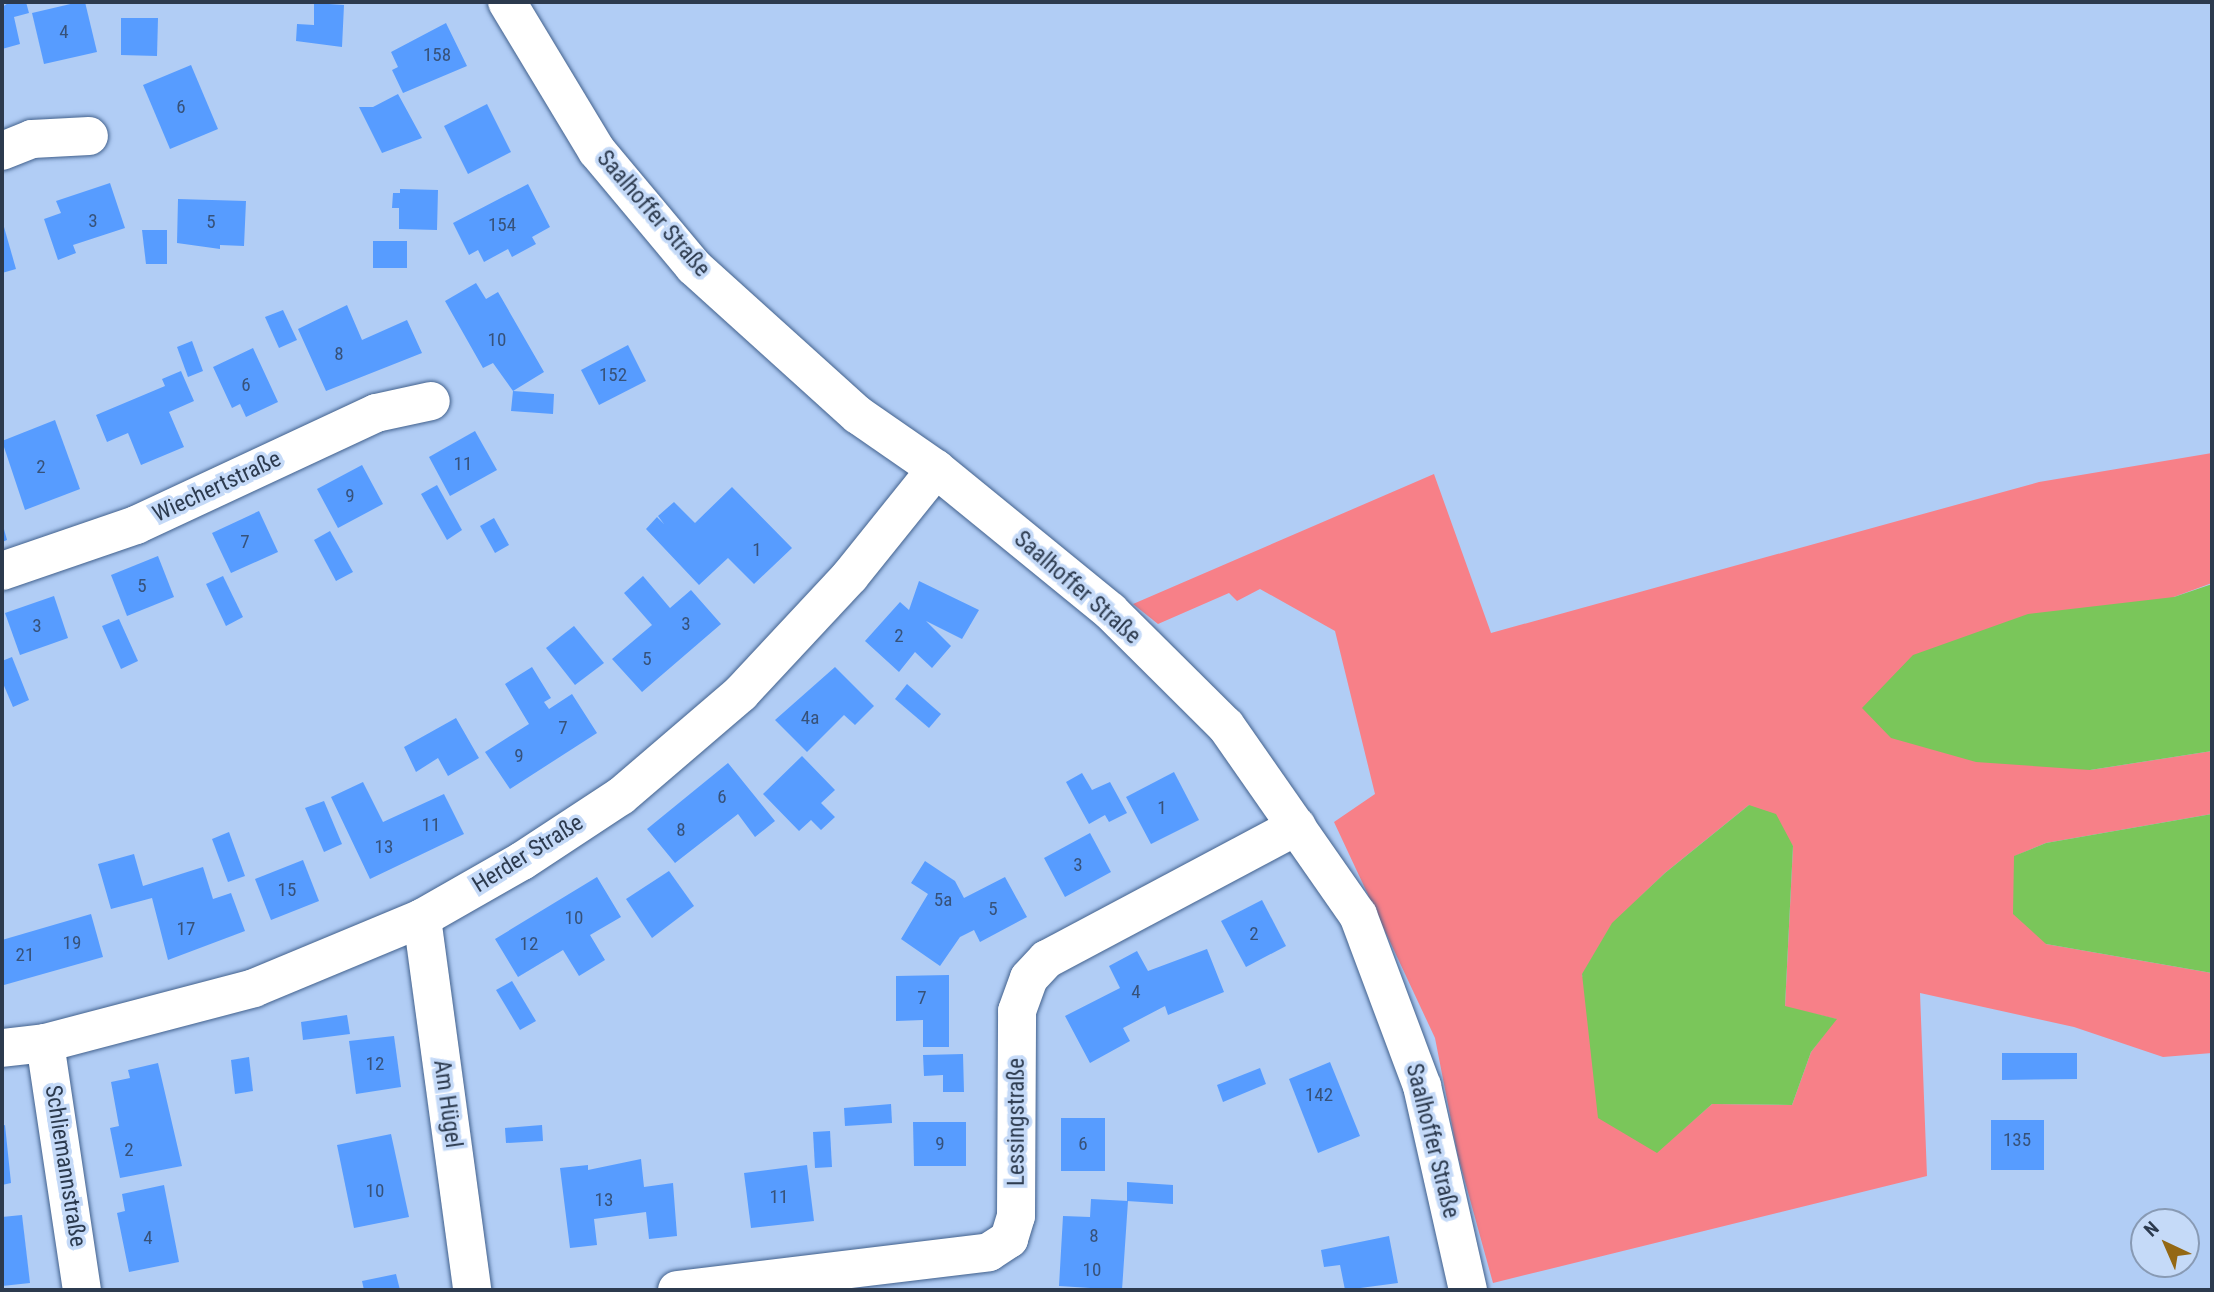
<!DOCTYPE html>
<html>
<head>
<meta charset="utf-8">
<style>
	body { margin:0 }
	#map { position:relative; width:2214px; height:1292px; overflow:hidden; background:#b1cdf5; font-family:"Roboto Condensed",sans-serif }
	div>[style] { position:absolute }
	.green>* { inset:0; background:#f78088 }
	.water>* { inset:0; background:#7ac65a }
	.building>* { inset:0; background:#579cff }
	.roads { filter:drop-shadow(0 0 2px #42618d) drop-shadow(0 0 2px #42618d) }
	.minor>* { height:38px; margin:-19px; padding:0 19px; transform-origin:19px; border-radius:19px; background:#fff }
	.tertiary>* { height:38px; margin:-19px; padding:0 19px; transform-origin:19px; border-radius:19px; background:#fff }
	span { translate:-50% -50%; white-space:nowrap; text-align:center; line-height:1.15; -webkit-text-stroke:7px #c5daf8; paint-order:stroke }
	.number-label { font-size:19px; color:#37527a }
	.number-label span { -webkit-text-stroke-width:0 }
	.street-label { font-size:23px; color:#2c3a4e }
	.frame { position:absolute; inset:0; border:4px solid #2c3a4e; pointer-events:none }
	.north { position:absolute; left:2130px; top:1208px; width:70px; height:70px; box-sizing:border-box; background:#c5daf8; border:2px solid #889ab4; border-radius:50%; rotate:316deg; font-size:19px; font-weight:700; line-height:28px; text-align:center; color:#2c3a4e }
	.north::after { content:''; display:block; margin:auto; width:24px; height:32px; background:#946814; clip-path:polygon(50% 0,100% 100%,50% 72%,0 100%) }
</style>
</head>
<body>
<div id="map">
	<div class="green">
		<i style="clip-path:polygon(evenodd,2212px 453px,2212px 583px,2174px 597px,2090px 770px,2212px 751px,2212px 814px,2046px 843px,2015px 856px,2046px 944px,2212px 973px,2212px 1053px,2163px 1057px,2074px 1027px,1920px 993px,1927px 1176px,1493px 1283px,1458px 1156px,1435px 1038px,1334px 822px,1375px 794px,1335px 631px,1260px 589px,1237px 601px,1229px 593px,1158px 624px,1133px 604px,1434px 474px,1491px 633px,2039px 482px,2212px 453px,1749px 805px,1793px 846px,1785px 1007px,1836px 1019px,1811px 1052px,1792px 1105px,1712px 1104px,1657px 1152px,1582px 975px,1612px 924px,1665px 873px,1749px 805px)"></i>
	</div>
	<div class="water">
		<i style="clip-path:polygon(2212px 584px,2212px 751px,2090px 770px,1976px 762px,1891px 738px,1862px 708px,1913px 655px,2028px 614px,2174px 597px)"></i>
		<i style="clip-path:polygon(1749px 805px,1776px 814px,1793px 846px,1785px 1006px,1837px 1019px,1811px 1052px,1792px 1105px,1712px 1104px,1657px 1153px,1598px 1118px,1582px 974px,1612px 923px,1665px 873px)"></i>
		<i style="clip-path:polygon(2212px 814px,2212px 973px,2046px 944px,2013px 914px,2014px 856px,2046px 843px)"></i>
	</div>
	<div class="building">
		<i style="clip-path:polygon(10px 2px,26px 2px,29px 13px,14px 17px,20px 44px,2px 49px,2px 7px)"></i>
		<i style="clip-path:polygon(79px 2px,85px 2px,97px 52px,44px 64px,32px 13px)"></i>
		<i style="clip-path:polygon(314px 3px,344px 5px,342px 47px,296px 41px,297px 24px,314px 25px)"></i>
		<i style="clip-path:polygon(121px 18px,158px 18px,157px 56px,121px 55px)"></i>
		<i style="clip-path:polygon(446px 23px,467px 66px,403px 93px,392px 70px,398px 67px,391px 52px)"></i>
		<i style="clip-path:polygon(191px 65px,218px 129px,170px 149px,143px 85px)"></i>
		<i style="clip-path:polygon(398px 94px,422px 138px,382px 153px,359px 107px,373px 107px)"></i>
		<i style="clip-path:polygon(487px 104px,511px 152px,468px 174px,444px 126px)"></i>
		<i style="clip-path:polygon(110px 183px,125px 228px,73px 245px,76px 253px,58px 260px,44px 219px,61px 213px,56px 201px)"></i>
		<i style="clip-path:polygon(528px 184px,550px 227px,532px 237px,536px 244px,512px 257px,508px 249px,484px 262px,478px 250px,469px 255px,453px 223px)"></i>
		<i style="clip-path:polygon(400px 189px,438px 190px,437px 230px,399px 229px,399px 208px,392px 208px,393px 193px,400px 193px)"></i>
		<i style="clip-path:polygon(178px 199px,246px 201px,244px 246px,220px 245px,220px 249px,177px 243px)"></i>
		<i style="clip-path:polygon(2px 220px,16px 269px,2px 273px)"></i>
		<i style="clip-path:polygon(142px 230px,167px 230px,167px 264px,146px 264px)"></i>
		<i style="clip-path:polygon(373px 241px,407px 241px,407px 268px,373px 268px)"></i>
		<i style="clip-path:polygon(476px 283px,486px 299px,498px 292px,544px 372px,513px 391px,554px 394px,553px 414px,511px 411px,513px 391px,493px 363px,483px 368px,445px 301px)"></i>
		<i style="clip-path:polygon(347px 305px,362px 340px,407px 320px,422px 353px,326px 391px,298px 329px)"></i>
		<i style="clip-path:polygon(283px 310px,297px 340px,279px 348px,265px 317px)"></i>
		<i style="clip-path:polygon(192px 341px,203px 371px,188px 377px,177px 347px)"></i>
		<i style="clip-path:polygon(628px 345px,646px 381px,599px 405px,581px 370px)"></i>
		<i style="clip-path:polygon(253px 348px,278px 402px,246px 417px,240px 404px,232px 408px,213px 367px)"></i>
		<i style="clip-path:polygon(181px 371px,194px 401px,169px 412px,184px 447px,141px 465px,128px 433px,107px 442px,96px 415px,165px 386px,162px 379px)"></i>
		<i style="clip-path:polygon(55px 420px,80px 489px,25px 510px,2px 441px)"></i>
		<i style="clip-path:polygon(475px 431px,497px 470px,450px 496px,429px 457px)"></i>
		<i style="clip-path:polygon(362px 465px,383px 504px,338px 528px,317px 489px)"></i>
		<i style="clip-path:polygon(437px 485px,462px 530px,447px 540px,421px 494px)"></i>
		<i style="clip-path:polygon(732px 487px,792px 548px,754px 584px,728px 558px,699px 585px,646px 529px,657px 517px,664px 524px,658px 516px,674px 502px,695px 523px)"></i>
		<i style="clip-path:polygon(259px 511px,278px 552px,231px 573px,212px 533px)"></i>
		<i style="clip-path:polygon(494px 518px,509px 545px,495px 553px,480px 526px)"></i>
		<i style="clip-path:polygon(2px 522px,7px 540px,2px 542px)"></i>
		<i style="clip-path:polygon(330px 531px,353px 572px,336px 581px,314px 540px)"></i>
		<i style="clip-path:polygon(158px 556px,174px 597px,127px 616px,111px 575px)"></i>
		<i style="clip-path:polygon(223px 576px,243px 617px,226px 626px,206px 584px)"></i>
		<i style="clip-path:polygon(643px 576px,670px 608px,691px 590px,721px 624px,642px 692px,612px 659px,652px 625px,624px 593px)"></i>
		<i style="clip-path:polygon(919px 581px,979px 610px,962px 639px,926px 621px,951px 646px,932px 668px,915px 652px,899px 672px,865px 641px,900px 602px,909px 610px)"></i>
		<i style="clip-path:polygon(54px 596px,68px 638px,20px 655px,5px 613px)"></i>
		<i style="clip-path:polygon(119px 619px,138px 661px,121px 669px,102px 626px)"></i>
		<i style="clip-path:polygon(574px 626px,604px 663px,575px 685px,546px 648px)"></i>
		<i style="clip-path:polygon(12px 657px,29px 700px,13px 707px,2px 681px,2px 661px)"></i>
		<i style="clip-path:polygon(532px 667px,551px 698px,544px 702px,549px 709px,572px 694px,597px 733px,510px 789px,485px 752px,529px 724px,505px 684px)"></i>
		<i style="clip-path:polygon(835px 667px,874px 706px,855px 725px,844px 715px,807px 752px,775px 720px)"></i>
		<i style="clip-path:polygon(907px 684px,941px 714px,929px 728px,895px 699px)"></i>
		<i style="clip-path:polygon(456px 718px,479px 758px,448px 776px,438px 758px,416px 772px,404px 747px)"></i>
		<i style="clip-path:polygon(802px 756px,835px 790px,821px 803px,835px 817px,821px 830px,811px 820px,799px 831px,763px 794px)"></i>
		<i style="clip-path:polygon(728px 763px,775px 821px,755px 837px,738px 814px,675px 863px,647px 829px)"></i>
		<i style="clip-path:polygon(1174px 772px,1199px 820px,1151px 844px,1126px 797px)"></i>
		<i style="clip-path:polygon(1082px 773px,1092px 790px,1110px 782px,1127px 813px,1109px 822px,1105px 815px,1089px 824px,1066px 782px)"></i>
		<i style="clip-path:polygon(363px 782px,383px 822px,444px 794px,464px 834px,370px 879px,331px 797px)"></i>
		<i style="clip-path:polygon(324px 801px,342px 844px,324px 852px,305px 808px)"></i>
		<i style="clip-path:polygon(229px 832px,245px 876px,228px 882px,212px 839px)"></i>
		<i style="clip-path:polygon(1090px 833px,1111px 872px,1065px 897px,1044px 858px)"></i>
		<i style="clip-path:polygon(134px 854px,143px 886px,203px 867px,213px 899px,231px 893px,245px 931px,168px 960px,152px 898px,111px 909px,98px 864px)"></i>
		<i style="clip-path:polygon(303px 860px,319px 901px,271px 920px,255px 879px)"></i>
		<i style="clip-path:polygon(925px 861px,955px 881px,964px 898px,1005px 877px,1027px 917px,980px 942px,974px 930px,960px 937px,940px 966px,901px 939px,928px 894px,911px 883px)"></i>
		<i style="clip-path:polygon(669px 871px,694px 906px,652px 938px,626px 899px)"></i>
		<i style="clip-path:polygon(597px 877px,621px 917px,590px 935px,605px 960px,579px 976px,563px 950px,518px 977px,495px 939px)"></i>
		<i style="clip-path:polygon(1262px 900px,1286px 946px,1246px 967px,1221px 921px)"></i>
		<i style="clip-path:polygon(91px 914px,103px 957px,4px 985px,2px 940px)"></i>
		<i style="clip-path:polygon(1207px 949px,1224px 992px,1168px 1015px,1165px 1006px,1123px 1028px,1130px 1041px,1090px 1063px,1065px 1016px,1120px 988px,1109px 966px,1137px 951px,1148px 971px)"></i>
		<i style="clip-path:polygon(949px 975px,949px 1047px,923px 1047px,923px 1020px,896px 1021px,896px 976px)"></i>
		<i style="clip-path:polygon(512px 981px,536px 1021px,520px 1030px,496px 990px)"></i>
		<i style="clip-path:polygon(347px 1015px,350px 1034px,303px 1040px,301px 1022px)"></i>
		<i style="clip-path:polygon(394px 1036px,401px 1087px,356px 1094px,349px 1041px)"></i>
		<i style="clip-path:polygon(2002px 1053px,2077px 1053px,2077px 1079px,2002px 1080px)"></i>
		<i style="clip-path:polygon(963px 1054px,964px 1092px,943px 1092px,943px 1075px,924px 1076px,923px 1055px)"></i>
		<i style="clip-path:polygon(249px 1057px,253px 1091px,235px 1094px,231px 1060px)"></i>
		<i style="clip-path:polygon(1330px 1062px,1360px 1136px,1318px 1153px,1289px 1079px)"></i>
		<i style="clip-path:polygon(158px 1063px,182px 1166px,120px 1178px,110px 1128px,119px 1126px,111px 1082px,130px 1078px,128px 1070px)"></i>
		<i style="clip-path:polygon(1260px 1068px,1266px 1084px,1223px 1102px,1217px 1085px)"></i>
		<i style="clip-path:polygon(891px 1104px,892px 1123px,845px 1126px,844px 1108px)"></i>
		<i style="clip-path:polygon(1061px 1118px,1105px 1118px,1105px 1171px,1061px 1171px)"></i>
		<i style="clip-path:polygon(1991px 1120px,2044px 1120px,2044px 1170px,1991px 1170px)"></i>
		<i style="clip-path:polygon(913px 1122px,966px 1122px,966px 1166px,914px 1166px)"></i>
		<i style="clip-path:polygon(5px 1125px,11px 1183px,2px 1185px,2px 1126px)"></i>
		<i style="clip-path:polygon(542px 1125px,543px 1141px,506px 1143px,505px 1128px)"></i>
		<i style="clip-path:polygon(830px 1131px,832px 1167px,815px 1168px,813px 1132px)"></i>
		<i style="clip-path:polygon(391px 1134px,409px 1217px,354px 1228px,337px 1145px)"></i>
		<i style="clip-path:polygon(641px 1159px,644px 1187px,673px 1183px,677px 1236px,649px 1239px,646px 1212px,594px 1219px,597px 1245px,570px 1248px,560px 1168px,588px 1165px,588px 1170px)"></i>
		<i style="clip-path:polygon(807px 1165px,814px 1221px,751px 1228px,744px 1173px)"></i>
		<i style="clip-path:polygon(1127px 1182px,1173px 1185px,1173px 1204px,1127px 1201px)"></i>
		<i style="clip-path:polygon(164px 1185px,179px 1262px,129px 1272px,117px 1213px,125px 1211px,122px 1194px)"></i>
		<i style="clip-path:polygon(1091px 1199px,1128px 1201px,1122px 1290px,1059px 1286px,1063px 1216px,1090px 1217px)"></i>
		<i style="clip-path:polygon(22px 1215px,30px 1283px,2px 1286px,2px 1217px)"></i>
		<i style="clip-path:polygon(1389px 1236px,1398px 1283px,1345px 1290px,1340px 1265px,1324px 1267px,1321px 1250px)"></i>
		<i style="clip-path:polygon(396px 1274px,400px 1290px,364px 1290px,362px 1281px)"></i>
	</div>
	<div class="roads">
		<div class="minor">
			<i style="left:2px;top:151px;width:32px;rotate:-22deg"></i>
			<i style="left:32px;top:139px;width:57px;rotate:-3deg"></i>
			<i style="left:2px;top:571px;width:142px;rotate:-18.9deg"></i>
			<i style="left:136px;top:525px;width:265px;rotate:-25deg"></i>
			<i style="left:376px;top:413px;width:56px;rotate:-12.3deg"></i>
			<i style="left:422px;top:918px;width:375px;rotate:82.3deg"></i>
			<i style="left:45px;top:1043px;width:250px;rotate:81.5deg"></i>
			<i style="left:2px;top:1048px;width:43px;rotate:-6.6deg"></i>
			<i style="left:45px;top:1043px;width:216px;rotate:-14.7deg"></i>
			<i style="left:254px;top:988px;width:182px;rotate:-22.6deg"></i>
			<i style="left:422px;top:918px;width:115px;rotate:-29.7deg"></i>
			<i style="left:522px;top:861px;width:118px;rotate:-33.3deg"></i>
			<i style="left:621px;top:796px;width:158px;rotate:-40.6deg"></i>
			<i style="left:741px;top:693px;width:160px;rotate:-47deg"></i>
			<i style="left:850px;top:576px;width:137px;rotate:-51.2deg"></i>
			<i style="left:677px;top:1290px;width:314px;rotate:-6.9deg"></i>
			<i style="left:989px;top:1252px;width:24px;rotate:-33deg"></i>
			<i style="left:1009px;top:1239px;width:24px;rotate:-73deg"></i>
			<i style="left:1016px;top:1216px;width:205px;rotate:-89.7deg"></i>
			<i style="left:1017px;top:1011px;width:35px;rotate:-70deg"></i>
			<i style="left:1029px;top:978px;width:26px;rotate:-47deg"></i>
			<i style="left:1047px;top:959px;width:283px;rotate:-28deg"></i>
		</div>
		<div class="tertiary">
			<i style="left:507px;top:2px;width:174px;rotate:58.9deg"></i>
			<i style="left:597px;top:151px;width:151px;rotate:50.1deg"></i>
			<i style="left:694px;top:267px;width:221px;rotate:42.1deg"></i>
			<i style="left:858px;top:415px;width:95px;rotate:34.7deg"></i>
			<i style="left:936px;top:469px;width:225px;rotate:39.2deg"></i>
			<i style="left:1110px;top:611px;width:163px;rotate:44.8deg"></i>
			<i style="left:1226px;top:726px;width:231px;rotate:55.1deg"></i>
			<i style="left:1358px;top:915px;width:183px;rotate:69.5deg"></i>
			<i style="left:1422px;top:1086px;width:209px;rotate:77.3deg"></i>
		</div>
	</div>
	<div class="number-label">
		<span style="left:64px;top:32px">4</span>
		<span style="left:437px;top:55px">158</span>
		<span style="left:181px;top:107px">6</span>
		<span style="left:93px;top:221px">3</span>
		<span style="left:211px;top:222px">5</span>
		<span style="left:502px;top:225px">154</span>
		<span style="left:497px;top:340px">10</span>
		<span style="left:339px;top:354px">8</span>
		<span style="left:613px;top:375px">152</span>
		<span style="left:246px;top:385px">6</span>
		<span style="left:463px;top:464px">11</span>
		<span style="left:41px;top:467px">2</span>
		<span style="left:350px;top:496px">9</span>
		<span style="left:245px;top:542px">7</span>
		<span style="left:757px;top:550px">1</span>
		<span style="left:142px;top:586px">5</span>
		<span style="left:686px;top:624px">3</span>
		<span style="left:37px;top:626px">3</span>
		<span style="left:899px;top:636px">2</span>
		<span style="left:647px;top:659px">5</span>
		<span style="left:810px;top:718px">4a</span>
		<span style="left:563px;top:728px">7</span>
		<span style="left:519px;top:756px">9</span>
		<span style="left:722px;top:797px">6</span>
		<span style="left:1162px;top:808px">1</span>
		<span style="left:431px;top:825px">11</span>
		<span style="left:681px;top:830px">8</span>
		<span style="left:384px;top:847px">13</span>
		<span style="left:1078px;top:865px">3</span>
		<span style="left:287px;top:890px">15</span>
		<span style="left:943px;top:900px">5a</span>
		<span style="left:993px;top:909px">5</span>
		<span style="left:574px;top:918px">10</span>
		<span style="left:186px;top:929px">17</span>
		<span style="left:1254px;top:934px">2</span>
		<span style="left:72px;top:943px">19</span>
		<span style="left:529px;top:944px">12</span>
		<span style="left:25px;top:955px">21</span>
		<span style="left:1136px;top:992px">4</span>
		<span style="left:922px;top:998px">7</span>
		<span style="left:375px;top:1064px">12</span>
		<span style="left:1319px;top:1095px">142</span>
		<span style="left:2017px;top:1140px">135</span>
		<span style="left:940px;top:1144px">9</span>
		<span style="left:1083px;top:1144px">6</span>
		<span style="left:129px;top:1150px">2</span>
		<span style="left:375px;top:1191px">10</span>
		<span style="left:779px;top:1197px">11</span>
		<span style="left:604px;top:1200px">13</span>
		<span style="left:1094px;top:1236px">8</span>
		<span style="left:148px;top:1238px">4</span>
		<span style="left:1092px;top:1270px">10</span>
	</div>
	<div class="street-label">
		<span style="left:653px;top:214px;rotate:49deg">Saalhoffer Straße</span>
		<span style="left:217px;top:487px;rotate:-25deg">Wiechertstraße</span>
		<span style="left:1077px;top:588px;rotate:41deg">Saalhoffer Straße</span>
		<span style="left:528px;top:854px;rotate:-32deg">Herder Straße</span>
		<span style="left:447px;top:1104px;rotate:82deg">Am Hügel</span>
		<span style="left:1017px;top:1122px;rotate:-90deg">Lessingstraße</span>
		<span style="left:1432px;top:1141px;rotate:76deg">Saalhoffer Straße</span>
		<span style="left:65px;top:1166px;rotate:81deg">Schliemannstraße</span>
	</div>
	<div class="frame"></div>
	<div class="north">N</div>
</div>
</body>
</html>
